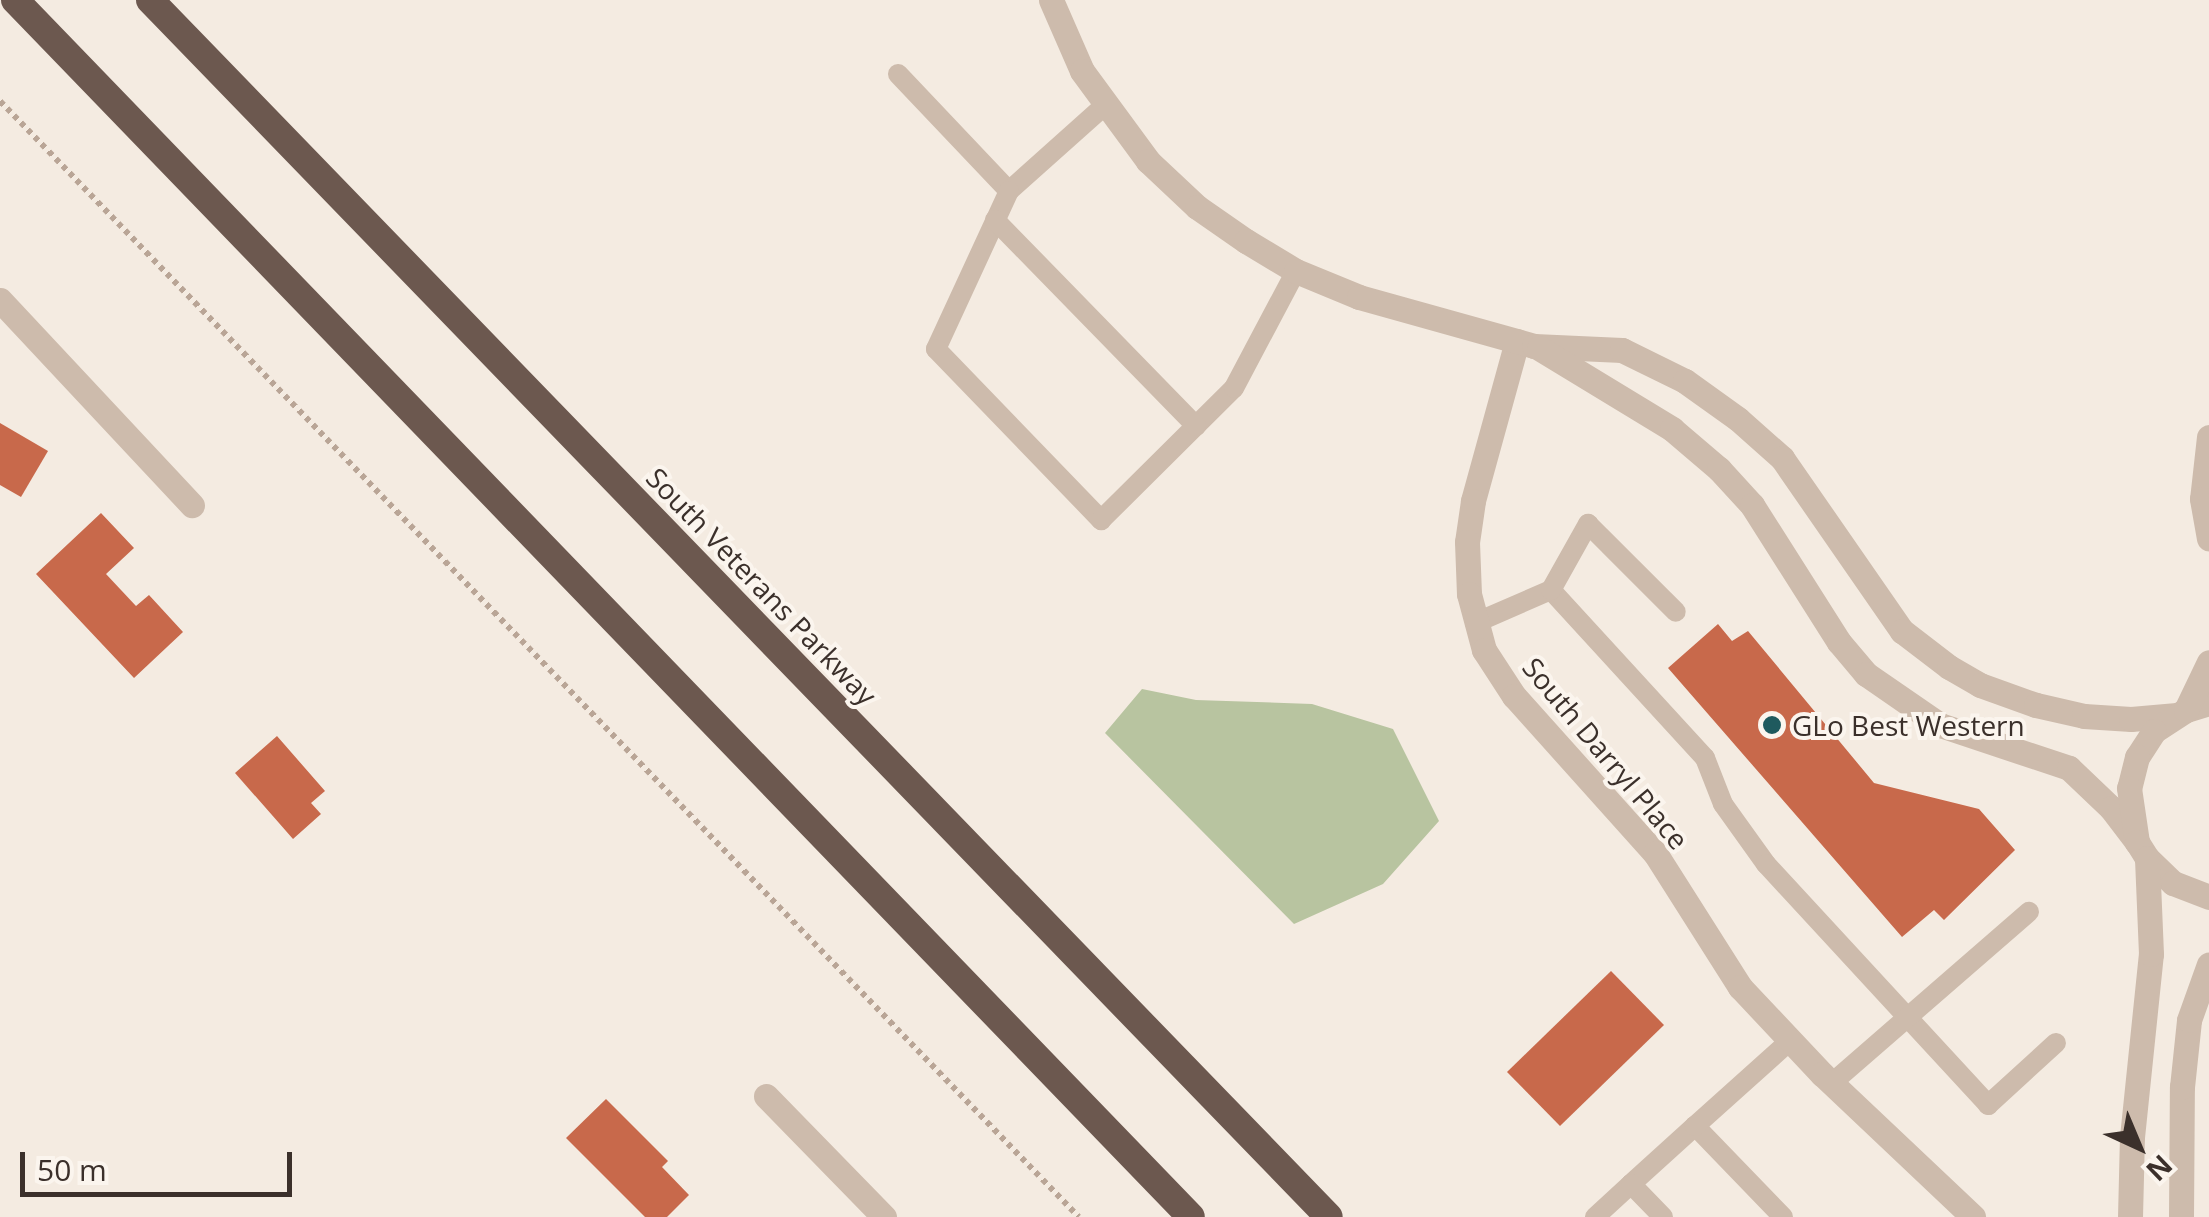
<!DOCTYPE html>
<html>
<head>
<meta charset="utf-8">
<style>
	body { margin:0 }
	#map { position:relative; width:2209px; height:1217px; overflow:hidden; background:#f4ebe1; font-family:"Open Sans",sans-serif }
	div>[style] { position:absolute }
	.green>* { inset:0; background:#b8c4a0 }
	.building>* { inset:0; background:#c8694b }
	.path>* { height:6px; margin-top:-3px; transform-origin:0; background:repeating-linear-gradient(90deg,#b9a596 0 5px,transparent 0 10px) }
	.service>* { height:20px; margin:-10px; padding:0 10px; transform-origin:10px; border-radius:10px; background:#cdbbac }
	.minor>* { height:25px; margin:-12.5px; padding:0 12.5px; transform-origin:12.5px; border-radius:12.5px; background:#cdbbac }
	.tertiary>* { height:25px; margin:-12.5px; padding:0 12.5px; transform-origin:12.5px; border-radius:12.5px; background:#cdbbac }
	.trunk>* { height:28px; margin:-14px; padding:0 14px; transform-origin:14px; border-radius:14px; background:#6c584f }
	.dots>* { width:28px; height:28px; translate:-50% -50%; box-sizing:border-box; border:5px solid #fbf5ee; border-radius:50% }
	span { translate:-50% -50%; white-space:nowrap; text-align:center; line-height:1.15; -webkit-text-stroke:8px #fbf5ee; paint-order:stroke }
	.street-label { font-size:28px; color:#3b302b }
	.poi-label { font-size:28px; color:#3b302b }
	.left { translate:0 -50%; text-align:left }
	.north { position:absolute; left:2089px; top:1097px; width:100px; height:100px; -webkit-text-stroke:8px #fbf5ee; paint-order:stroke; rotate:136deg; font-size:28px; font-weight:700; line-height:40px; text-align:center; color:#3b302b }
	.north::after { content:''; display:block; margin:auto; width:35px; height:45px; background:#3b302b; clip-path:polygon(50% 0,100% 100%,50% 72%,0 100%) }
	.scale { position:absolute; left:20px; top:1152px; width:272px; height:45px; box-sizing:border-box; border:5px solid #3b302b; border-top:0; padding-left:12px; font-size:30px; line-height:35px; white-space:nowrap; color:#3b302b; -webkit-text-stroke:8px #fbf5ee; paint-order:stroke }
</style>
</head>
<body>
<div id="map">
	<div class="green">
		<i style="clip-path:polygon(1142px 689px,1196px 700px,1312px 704px,1393px 729px,1439px 821px,1383px 884px,1294px 924px,1105px 733px)"></i>
	</div>
	<div class="building">
		<i style="clip-path:polygon(0 423px,48px 451px,21px 497px,0 485px)"></i>
		<i style="clip-path:polygon(101px 513px,134px 548px,106px 574px,136px 606px,149px 595px,183px 632px,134px 678px,36px 574px)"></i>
		<i style="clip-path:polygon(1718px 624px,1732px 641px,1748px 631px,1874px 783px,1979px 809px,2015px 850px,1944px 920px,1934px 910px,1902px 937px,1668px 668px)"></i>
		<i style="clip-path:polygon(277px 736px,325px 791px,311px 803px,321px 814px,293px 839px,235px 773px)"></i>
		<i style="clip-path:polygon(1611px 971px,1664px 1025px,1560px 1126px,1507px 1072px)"></i>
		<i style="clip-path:polygon(606px 1099px,668px 1161px,662px 1167px,689px 1195px,667px 1217px,645px 1217px,566px 1138px)"></i>
	</div>
	<div class="path">
		<i style="left:0;top:101px;width:1552px;rotate:45.97deg"></i>
	</div>
	<div class="service">
		<i style="left:898px;top:74px;width:161px;rotate:46.5deg"></i>
		<i style="left:1104px;top:106px;width:127px;rotate:138.2deg"></i>
		<i style="left:1009px;top:191px;width:174px;rotate:114.8deg"></i>
		<i style="left:936px;top:349px;width:238px;rotate:46deg"></i>
		<i style="left:1101px;top:520px;width:187px;rotate:-44.8deg"></i>
		<i style="left:1234px;top:388px;width:132px;rotate:-62.1deg"></i>
		<i style="left:995px;top:220px;width:288px;rotate:45.7deg"></i>
		<i style="left:1551px;top:590px;width:228px;rotate:47.5deg"></i>
		<i style="left:1705px;top:758px;width:49px;rotate:68.6deg"></i>
		<i style="left:1723px;top:804px;width:74px;rotate:54.4deg"></i>
		<i style="left:1766px;top:864px;width:328px;rotate:47.3deg"></i>
		<i style="left:1988px;top:1105px;width:92px;rotate:-42.4deg"></i>
		<i style="left:1475px;top:623px;width:83px;rotate:-23.5deg"></i>
		<i style="left:1551px;top:590px;width:76px;rotate:-60.7deg"></i>
		<i style="left:1588px;top:524px;width:124px;rotate:45deg"></i>
		<i style="left:1832px;top:1083px;width:261px;rotate:-41deg"></i>
		<i style="left:1631px;top:1184px;width:86px;rotate:-42.2deg"></i>
		<i style="left:1595px;top:1217px;width:49px;rotate:-42.5deg"></i>
		<i style="left:1631px;top:1184px;width:46px;rotate:45.9deg"></i>
		<i style="left:1783px;top:1217px;width:127px;rotate:-134deg"></i>
		<i style="left:1695px;top:1126px;width:129px;rotate:-41.9deg"></i>
	</div>
	<div class="minor">
		<i style="left:0;top:300px;width:281px;rotate:46.9deg"></i>
		<i style="left:1517px;top:341px;width:166px;rotate:105.4deg"></i>
		<i style="left:1473px;top:501px;width:41px;rotate:98.3deg"></i>
		<i style="left:1467px;top:542px;width:52px;rotate:87.8deg"></i>
		<i style="left:1469px;top:594px;width:58px;rotate:75deg"></i>
		<i style="left:1484px;top:650px;width:55px;rotate:56.9deg"></i>
		<i style="left:1514px;top:696px;width:211px;rotate:48.1deg"></i>
		<i style="left:1655px;top:853px;width:159px;rotate:57.6deg"></i>
		<i style="left:1740px;top:987px;width:120px;rotate:46.7deg"></i>
		<i style="left:1822px;top:1074px;width:208px;rotate:43.4deg"></i>
		<i style="left:766px;top:1096px;width:169px;rotate:45.7deg"></i>
	</div>
	<div class="tertiary">
		<i style="left:1051px;top:0;width:77px;rotate:66.4deg"></i>
		<i style="left:1082px;top:71px;width:112px;rotate:53.7deg"></i>
		<i style="left:1148px;top:161px;width:67px;rotate:43.2deg"></i>
		<i style="left:1197px;top:207px;width:60px;rotate:34.8deg"></i>
		<i style="left:1246px;top:241px;width:58px;rotate:31deg"></i>
		<i style="left:1296px;top:271px;width:68px;rotate:22.4deg"></i>
		<i style="left:1359px;top:297px;width:182px;rotate:15.6deg"></i>
		<i style="left:1534px;top:346px;width:88px;rotate:2.6deg"></i>
		<i style="left:1622px;top:350px;width:70px;rotate:26.2deg"></i>
		<i style="left:1685px;top:381px;width:65px;rotate:35.6deg"></i>
		<i style="left:1738px;top:419px;width:59px;rotate:41.6deg"></i>
		<i style="left:1782px;top:458px;width:211px;rotate:55.3deg"></i>
		<i style="left:1902px;top:631px;width:59px;rotate:37.5deg"></i>
		<i style="left:1949px;top:667px;width:36px;rotate:30deg"></i>
		<i style="left:1980px;top:685px;width:59px;rotate:19.7deg"></i>
		<i style="left:2036px;top:705px;width:49px;rotate:12.9deg"></i>
		<i style="left:2084px;top:716px;width:47px;rotate:3.7deg"></i>
		<i style="left:2131px;top:719px;width:46px;rotate:-5deg"></i>
		<i style="left:1539px;top:348px;width:156px;rotate:31.3deg"></i>
		<i style="left:1672px;top:429px;width:62px;rotate:40.4deg"></i>
		<i style="left:1719px;top:469px;width:49px;rotate:47.5deg"></i>
		<i style="left:1752px;top:505px;width:162px;rotate:57.6deg"></i>
		<i style="left:1839px;top:642px;width:42px;rotate:49.8deg"></i>
		<i style="left:1866px;top:674px;width:90px;rotate:34.6deg"></i>
		<i style="left:1940px;top:725px;width:136px;rotate:18.4deg"></i>
		<i style="left:2069px;top:768px;width:58px;rotate:43.6deg"></i>
		<i style="left:2111px;top:808px;width:43px;rotate:52.6deg"></i>
		<i style="left:2209px;top:437px;width:62px;rotate:96.4deg"></i>
		<i style="left:2202px;top:499px;width:40px;rotate:80deg"></i>
		<i style="left:2209px;top:703px;width:24px;rotate:163deg"></i>
		<i style="left:2186px;top:710px;width:38px;rotate:147deg"></i>
		<i style="left:2154px;top:731px;width:31px;rotate:123deg"></i>
		<i style="left:2137px;top:757px;width:32px;rotate:104deg"></i>
		<i style="left:2129px;top:788px;width:55px;rotate:81.6deg"></i>
		<i style="left:2137px;top:842px;width:19px;rotate:58deg"></i>
		<i style="left:2147px;top:858px;width:36px;rotate:44deg"></i>
		<i style="left:2173px;top:883px;width:39px;rotate:21deg"></i>
		<i style="left:2186px;top:710px;width:53px;rotate:-64.4deg"></i>
		<i style="left:2130px;top:1217px;width:80px;rotate:-88.6deg"></i>
		<i style="left:2132px;top:1137px;width:184px;rotate:-84.1deg"></i>
		<i style="left:2151px;top:954px;width:96px;rotate:-92.4deg"></i>
		<i style="left:2181px;top:1217px;width:130px;rotate:-89.6deg"></i>
		<i style="left:2182px;top:1087px;width:67px;rotate:-84deg"></i>
		<i style="left:2189px;top:1020px;width:59px;rotate:-70.3deg"></i>
	</div>
	<div class="trunk">
		<i style="left:15px;top:0;width:1692px;rotate:45.98deg"></i>
		<i style="left:150px;top:0;width:1694px;rotate:45.91deg"></i>
	</div>
	<div class="dots">
		<i style="left:1772px;top:725px;background:#1f5a5e"></i>
	</div>
	<div class="street-label">
		<span style="left:762px;top:586px;rotate:46deg">South Veterans Parkway</span>
		<span style="left:1606px;top:753px;rotate:50deg">South Darryl Place</span>
	</div>
	<div class="poi-label">
		<span class="left" style="left:1792px;top:725px">GLo Best Western</span>
	</div>
	<div class="north">N</div>
	<div class="scale">50 m</div>
</div>
</body>
</html>
